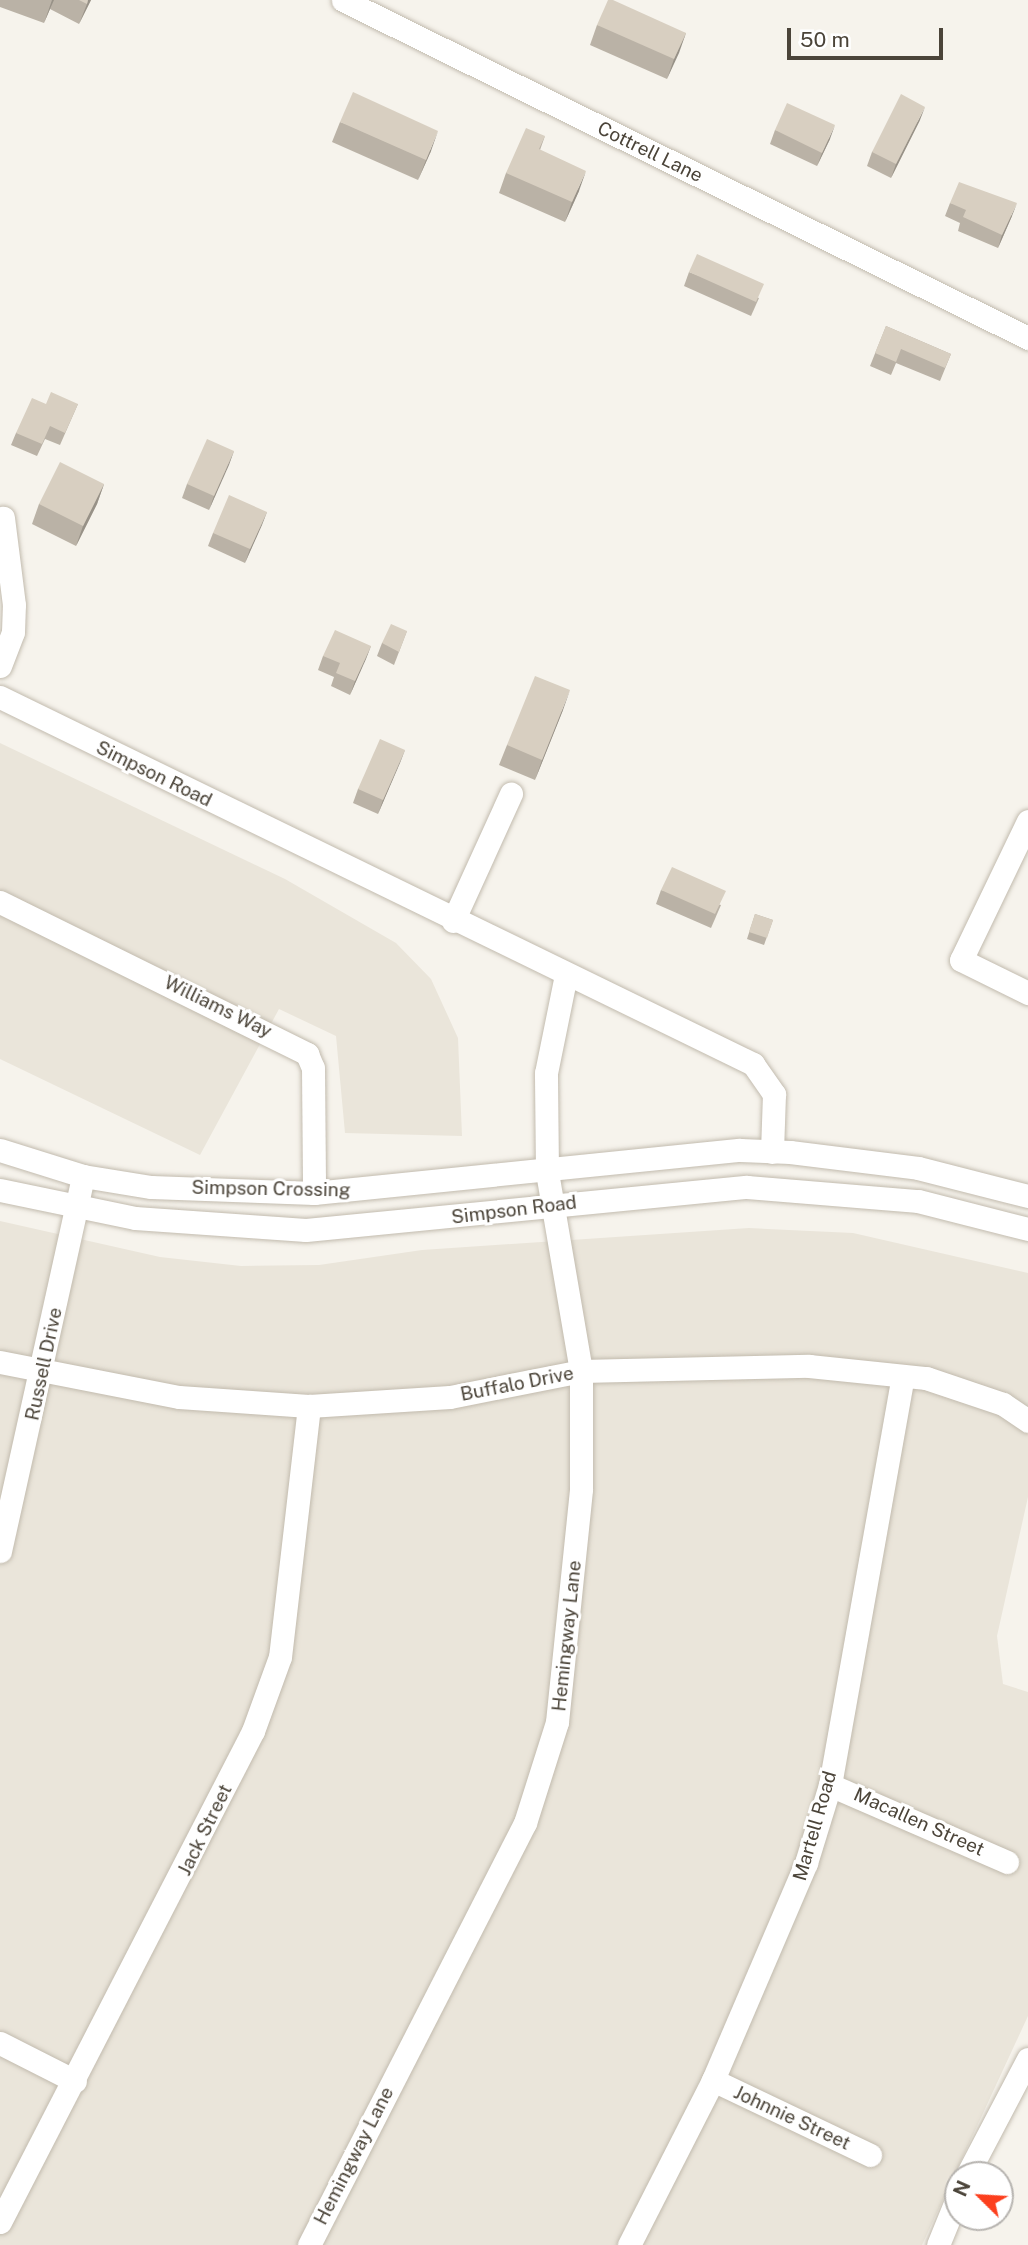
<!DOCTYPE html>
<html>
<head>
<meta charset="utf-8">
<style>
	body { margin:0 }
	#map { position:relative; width:1028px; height:2245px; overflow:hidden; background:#f6f3ec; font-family:"Public Sans",sans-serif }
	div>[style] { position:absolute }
	.residential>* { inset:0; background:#eae5da }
	.roads { filter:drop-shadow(0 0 2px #c2bbae) drop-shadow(0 0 2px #c2bbae) }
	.minor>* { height:23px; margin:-11.5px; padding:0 11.5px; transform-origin:11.5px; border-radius:11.5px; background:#fff }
	.wall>* { inset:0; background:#bab2a6 }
	.shaded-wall>* { inset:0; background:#979187 }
	.building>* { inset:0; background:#d8cfc1 }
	span { translate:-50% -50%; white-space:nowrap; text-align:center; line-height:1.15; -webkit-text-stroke:6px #fff; paint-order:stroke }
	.street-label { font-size:19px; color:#4b4439 }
	.north { position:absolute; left:944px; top:2161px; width:70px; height:70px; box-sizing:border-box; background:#fff; border:2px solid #b7b4b0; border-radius:50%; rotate:294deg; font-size:19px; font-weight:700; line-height:28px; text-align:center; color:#4b4439 }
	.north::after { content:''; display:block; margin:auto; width:24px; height:32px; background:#fc3f1d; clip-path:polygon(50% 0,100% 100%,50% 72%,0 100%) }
	.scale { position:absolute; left:787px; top:28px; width:156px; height:32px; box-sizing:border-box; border:4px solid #4b4439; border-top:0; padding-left:9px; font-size:21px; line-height:24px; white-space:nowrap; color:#4b4439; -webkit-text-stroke:5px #fff; paint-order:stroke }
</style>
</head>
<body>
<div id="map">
	<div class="residential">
		<i style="clip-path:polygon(0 743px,285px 879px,396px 943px,431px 979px,458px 1038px,462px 1136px,345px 1133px,336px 1036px,279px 1009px,200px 1155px,0 1059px)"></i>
		<i style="clip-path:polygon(0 1221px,160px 1257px,241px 1266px,319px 1265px,422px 1250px,749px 1228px,853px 1233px,1028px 1273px,1028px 1497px,997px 1636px,1003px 1684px,1028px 1692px,1028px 2016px,922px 2245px,0 2245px)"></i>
	</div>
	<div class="roads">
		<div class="minor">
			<i style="left:343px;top:0;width:764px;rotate:26.26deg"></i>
			<i style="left:0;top:666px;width:36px;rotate:-69deg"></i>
			<i style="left:13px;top:632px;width:27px;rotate:-88deg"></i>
			<i style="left:14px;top:605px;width:88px;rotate:-97.2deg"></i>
			<i style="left:0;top:697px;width:838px;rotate:25.98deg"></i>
			<i style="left:753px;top:1064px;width:37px;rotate:55deg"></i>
			<i style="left:774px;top:1094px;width:58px;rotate:92deg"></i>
			<i style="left:1028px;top:821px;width:154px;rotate:115.7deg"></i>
			<i style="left:961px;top:960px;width:75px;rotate:26.2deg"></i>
			<i style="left:0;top:902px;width:343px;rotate:26.3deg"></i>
			<i style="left:307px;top:1054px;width:15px;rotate:67deg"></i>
			<i style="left:313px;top:1068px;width:125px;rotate:89.5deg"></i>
			<i style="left:453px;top:921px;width:140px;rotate:-65.5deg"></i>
			<i style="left:0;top:1150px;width:87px;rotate:17.4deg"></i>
			<i style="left:83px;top:1176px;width:69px;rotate:9.2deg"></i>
			<i style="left:151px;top:1187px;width:163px;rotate:2.1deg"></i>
			<i style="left:314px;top:1193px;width:428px;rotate:-5.8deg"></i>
			<i style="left:740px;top:1150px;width:50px;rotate:2.3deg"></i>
			<i style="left:790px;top:1152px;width:129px;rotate:7.1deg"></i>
			<i style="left:918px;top:1168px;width:114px;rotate:14.3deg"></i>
			<i style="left:0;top:1190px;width:138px;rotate:11.7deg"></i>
			<i style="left:135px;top:1218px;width:171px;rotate:4deg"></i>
			<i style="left:306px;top:1230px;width:443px;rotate:-5.6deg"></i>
			<i style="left:747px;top:1187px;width:172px;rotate:4.7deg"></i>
			<i style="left:918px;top:1201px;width:114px;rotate:14.3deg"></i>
			<i style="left:0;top:1362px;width:182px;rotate:11.1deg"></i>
			<i style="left:179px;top:1397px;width:130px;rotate:4deg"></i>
			<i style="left:309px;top:1406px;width:141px;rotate:-3.7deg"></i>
			<i style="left:450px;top:1397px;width:134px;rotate:-11.2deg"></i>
			<i style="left:581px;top:1371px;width:228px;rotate:-1.3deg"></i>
			<i style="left:809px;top:1366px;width:118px;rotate:5.9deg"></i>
			<i style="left:926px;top:1378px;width:81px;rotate:18.7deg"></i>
			<i style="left:1003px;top:1404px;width:30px;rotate:34deg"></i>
			<i style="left:0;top:1551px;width:384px;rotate:-77.5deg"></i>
			<i style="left:830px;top:1785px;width:193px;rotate:23.5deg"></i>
			<i style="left:0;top:2043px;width:84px;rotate:26.9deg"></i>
			<i style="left:713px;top:2080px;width:174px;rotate:25.5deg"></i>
			<i style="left:967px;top:2175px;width:131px;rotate:-62.3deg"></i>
			<i style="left:0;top:2222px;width:552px;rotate:-62.74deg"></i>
			<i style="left:253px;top:1731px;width:79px;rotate:-70deg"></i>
			<i style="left:280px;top:1657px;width:253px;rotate:-83.4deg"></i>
			<i style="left:309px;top:2245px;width:474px;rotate:-62.9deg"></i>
			<i style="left:525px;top:1823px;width:106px;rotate:-72.4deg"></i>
			<i style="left:557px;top:1722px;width:234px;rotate:-84.1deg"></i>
			<i style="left:581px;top:1489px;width:118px;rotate:-90deg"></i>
			<i style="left:581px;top:1371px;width:202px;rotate:-99.7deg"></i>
			<i style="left:547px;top:1172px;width:99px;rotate:-90.6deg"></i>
			<i style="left:546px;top:1073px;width:100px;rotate:-78.5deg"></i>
			<i style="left:629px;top:2245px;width:185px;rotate:-63deg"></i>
			<i style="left:713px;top:2080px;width:236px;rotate:-66.8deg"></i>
			<i style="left:806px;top:1863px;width:82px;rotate:-72.9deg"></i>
			<i style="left:830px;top:1785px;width:415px;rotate:-79.9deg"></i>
			<i style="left:938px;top:2245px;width:53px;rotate:-67.8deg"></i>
		</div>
	</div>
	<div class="wall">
		<i style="clip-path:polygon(0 0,91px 0,79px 24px,50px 9px,44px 23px,0 7px)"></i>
		<i style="clip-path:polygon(597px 25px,686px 33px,667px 79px,590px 45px)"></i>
		<i style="clip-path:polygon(920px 120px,891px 178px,867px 166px,872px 152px)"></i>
		<i style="clip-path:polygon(340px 122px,431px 151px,418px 180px,332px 142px)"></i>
		<i style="clip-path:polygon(775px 130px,830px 139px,817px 166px,770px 144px)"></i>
		<i style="clip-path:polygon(545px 136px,540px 150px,579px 191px,565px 222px,499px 193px,506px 173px)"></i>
		<i style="clip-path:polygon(950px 203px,1012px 216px,998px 248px,958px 231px,960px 223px,945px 216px)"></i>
		<i style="clip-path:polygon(689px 272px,759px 298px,751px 316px,684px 286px)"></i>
		<i style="clip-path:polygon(886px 326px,951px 354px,940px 381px,896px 363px,891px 375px,870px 366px)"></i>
		<i style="clip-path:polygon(46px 404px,78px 404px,60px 445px,45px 439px,37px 456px,11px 445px,16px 433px)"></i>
		<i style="clip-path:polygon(234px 451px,209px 510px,182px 498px,187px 484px)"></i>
		<i style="clip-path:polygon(104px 484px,97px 504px,76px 546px,32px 524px,39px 504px)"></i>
		<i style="clip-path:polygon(267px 512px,245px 563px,208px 546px,213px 533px)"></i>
		<i style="clip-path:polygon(407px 631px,394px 665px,377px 656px,382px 643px)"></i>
		<i style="clip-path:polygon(371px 646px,350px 695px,331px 686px,334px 677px,318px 670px,323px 656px)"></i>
		<i style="clip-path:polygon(563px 710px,535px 780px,499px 765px,507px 745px)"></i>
		<i style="clip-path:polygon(405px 750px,378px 814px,353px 803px,358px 789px)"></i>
		<i style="clip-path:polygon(661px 890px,721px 905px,711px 928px,656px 904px)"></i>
		<i style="clip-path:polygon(755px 914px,773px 920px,764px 945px,747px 939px)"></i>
	</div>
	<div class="shaded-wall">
		<i style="clip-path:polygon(52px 0,54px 0,50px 9px,44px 23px)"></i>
		<i style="clip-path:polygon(88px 0,91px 0,79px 24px,87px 4px)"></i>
		<i style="clip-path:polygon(686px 33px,679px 53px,667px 79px,674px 59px)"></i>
		<i style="clip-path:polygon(925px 107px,920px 120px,891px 178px,896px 164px)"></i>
		<i style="clip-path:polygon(835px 125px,830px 139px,817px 166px,822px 153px)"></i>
		<i style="clip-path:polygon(438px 131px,431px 151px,418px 180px,426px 160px)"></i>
		<i style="clip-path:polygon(586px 171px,579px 191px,565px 222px,572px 202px)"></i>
		<i style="clip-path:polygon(1017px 203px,1012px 216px,998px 248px,1002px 235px)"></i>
		<i style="clip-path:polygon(234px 451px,229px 465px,209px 510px,214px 496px)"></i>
		<i style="clip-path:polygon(104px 484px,97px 504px,76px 546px,83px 526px)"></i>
		<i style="clip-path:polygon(267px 512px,262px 525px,245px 563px,250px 549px)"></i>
		<i style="clip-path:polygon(371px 646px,366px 659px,350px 695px,355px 681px)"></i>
		<i style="clip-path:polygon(570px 690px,563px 710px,535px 780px,542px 760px)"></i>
		<i style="clip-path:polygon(405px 750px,400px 763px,378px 814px,383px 800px)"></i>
	</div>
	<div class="building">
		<i style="clip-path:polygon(79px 0,88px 0,87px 4px)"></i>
		<i style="clip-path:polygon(608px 0,613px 0,686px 33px,674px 59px,597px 25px)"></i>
		<i style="clip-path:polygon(353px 92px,438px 131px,426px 160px,340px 122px)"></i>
		<i style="clip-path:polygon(901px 94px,925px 107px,896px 164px,872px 152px)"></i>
		<i style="clip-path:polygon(787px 103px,835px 125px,822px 153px,775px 130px)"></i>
		<i style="clip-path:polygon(526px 128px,545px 136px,539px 149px,586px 171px,572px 202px,506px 173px)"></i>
		<i style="clip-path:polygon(959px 182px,1017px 203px,1002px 235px,963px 217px,966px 210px,950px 203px)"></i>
		<i style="clip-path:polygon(697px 254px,764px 284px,756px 302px,689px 272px)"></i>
		<i style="clip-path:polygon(886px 326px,951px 354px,945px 368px,901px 349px,896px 362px,875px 353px)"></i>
		<i style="clip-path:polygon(51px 392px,78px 404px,65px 433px,50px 426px,42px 444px,16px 433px,32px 398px,46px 404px)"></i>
		<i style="clip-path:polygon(207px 439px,234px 451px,214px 496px,187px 484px)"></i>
		<i style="clip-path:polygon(60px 462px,104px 484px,83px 526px,39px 504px)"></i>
		<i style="clip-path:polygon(229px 495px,267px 512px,250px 549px,213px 533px)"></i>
		<i style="clip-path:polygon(391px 624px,407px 631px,399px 652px,382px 643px)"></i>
		<i style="clip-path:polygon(335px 630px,371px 646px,355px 681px,336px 673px,340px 663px,323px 656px)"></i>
		<i style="clip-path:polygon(535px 676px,570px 690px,542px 760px,507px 745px)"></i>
		<i style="clip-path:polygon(380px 739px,405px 750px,383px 800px,358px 789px)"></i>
		<i style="clip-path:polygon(672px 867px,726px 891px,715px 914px,661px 890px)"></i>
		<i style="clip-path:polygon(755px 914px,773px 920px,767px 938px,749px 932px)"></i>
	</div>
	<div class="street-label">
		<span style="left:650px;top:152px;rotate:26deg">Cottrell Lane</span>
		<span style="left:154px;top:774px;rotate:26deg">Simpson Road</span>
		<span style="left:218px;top:1007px;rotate:26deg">Williams Way</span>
		<span style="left:271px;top:1189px;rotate:1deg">Simpson Crossing</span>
		<span style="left:514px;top:1210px;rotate:-7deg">Simpson Road</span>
		<span style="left:44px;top:1364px;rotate:-78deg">Russell Drive</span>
		<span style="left:517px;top:1384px;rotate:-11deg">Buffalo Drive</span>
		<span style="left:567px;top:1636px;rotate:-84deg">Hemingway Lane</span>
		<span style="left:919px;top:1822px;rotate:24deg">Macallen Street</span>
		<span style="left:815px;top:1826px;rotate:-74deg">Martell Road</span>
		<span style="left:205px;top:1830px;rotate:-64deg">Jack Street</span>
		<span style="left:792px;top:2118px;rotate:25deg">Johnnie Street</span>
		<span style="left:354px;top:2156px;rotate:-63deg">Hemingway Lane</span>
	</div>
	<div class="north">N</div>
	<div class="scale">50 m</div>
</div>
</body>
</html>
